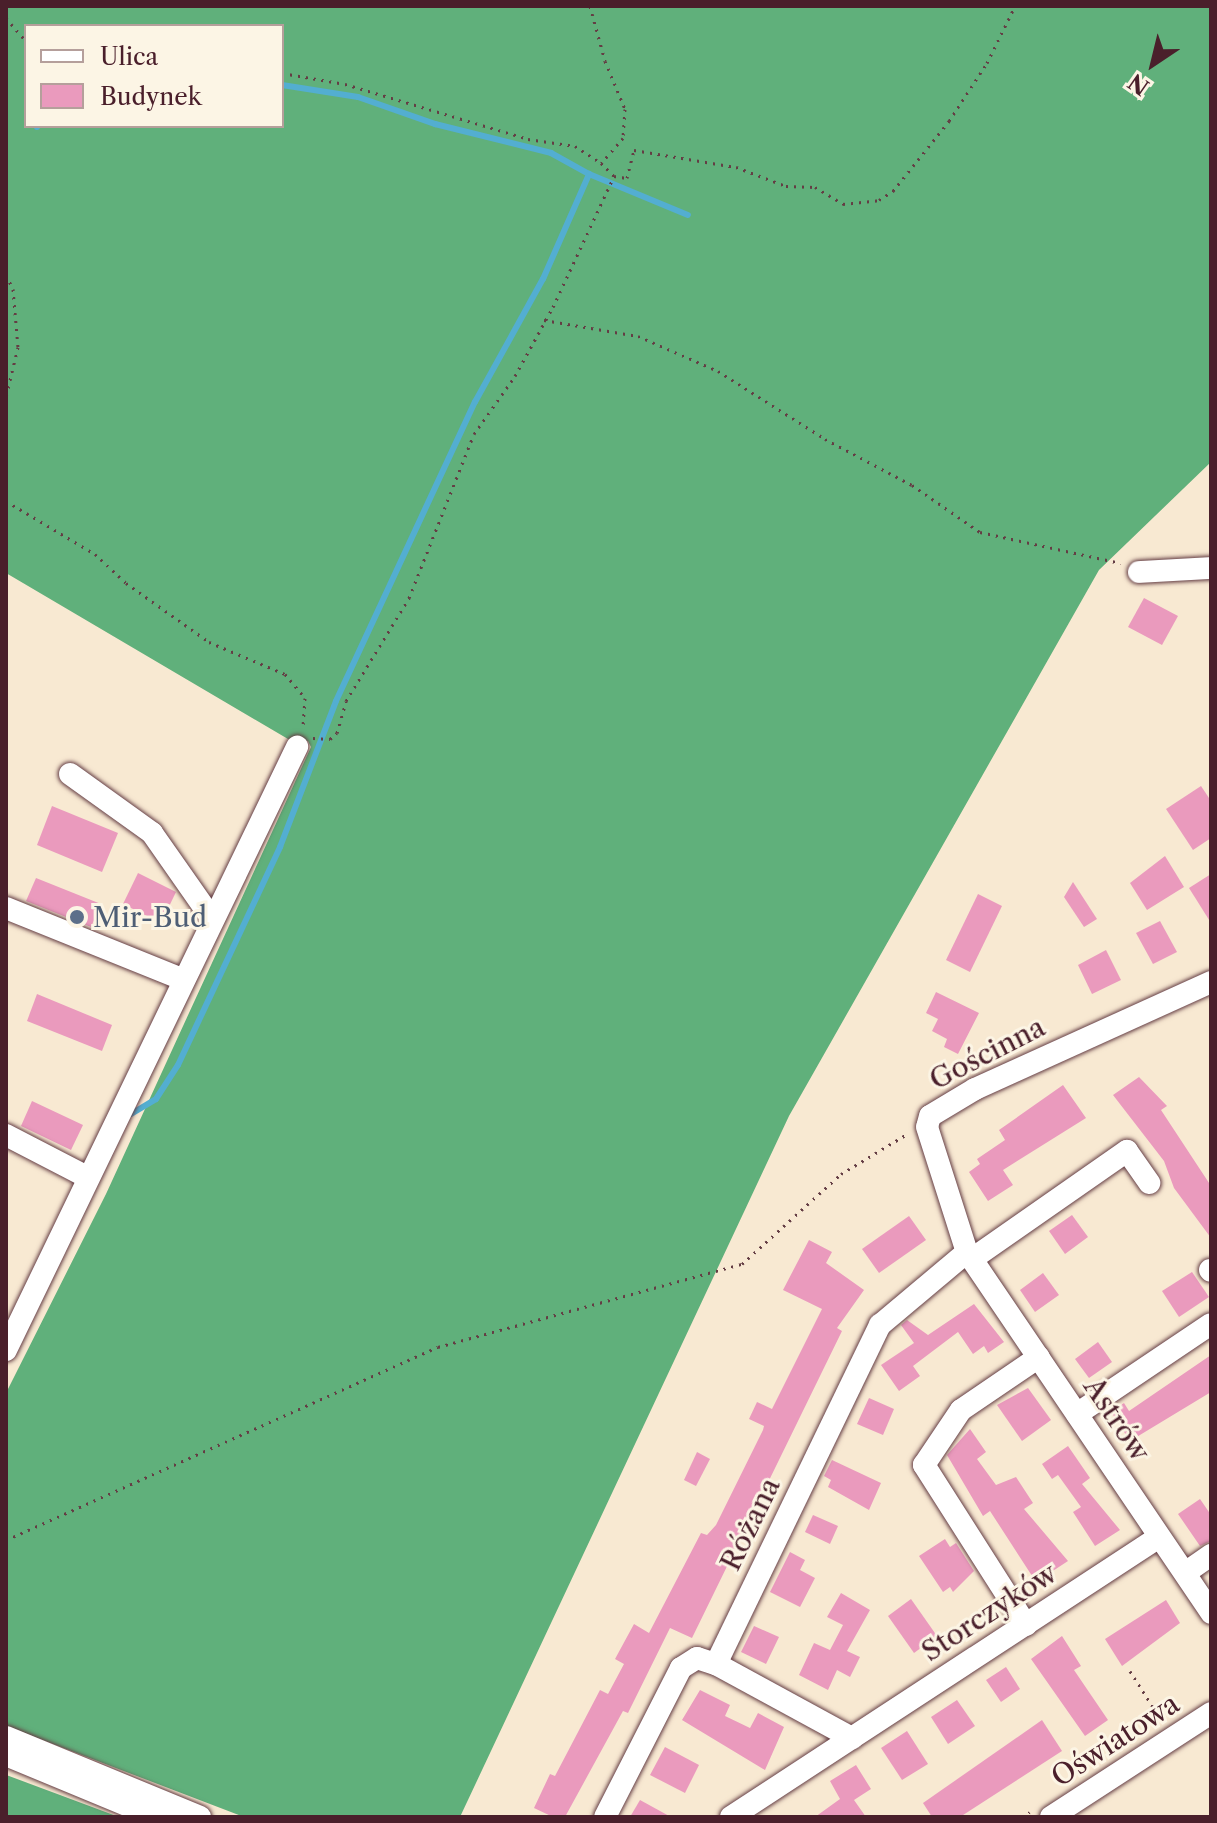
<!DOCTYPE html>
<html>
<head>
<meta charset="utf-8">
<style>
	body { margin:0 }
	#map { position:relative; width:1217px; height:1823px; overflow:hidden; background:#f8e9d2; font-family:"Libre Caslon Text",serif }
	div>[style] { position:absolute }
	.forest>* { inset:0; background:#60b07b }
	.stream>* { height:6px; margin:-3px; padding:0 3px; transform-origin:3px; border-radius:3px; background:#53aed1 }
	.building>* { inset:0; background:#ea9abd }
	.path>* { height:3px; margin-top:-1.5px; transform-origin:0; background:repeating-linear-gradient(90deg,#643d44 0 2px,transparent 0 8px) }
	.roads { filter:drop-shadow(0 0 2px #643d44) drop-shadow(0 0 2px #643d44) }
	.minor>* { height:22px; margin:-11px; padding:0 11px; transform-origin:11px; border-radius:11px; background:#fff }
	.dots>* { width:22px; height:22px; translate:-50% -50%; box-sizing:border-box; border:4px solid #fcf5e5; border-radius:50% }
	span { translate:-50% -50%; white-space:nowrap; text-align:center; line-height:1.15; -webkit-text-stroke:6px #fcf5e5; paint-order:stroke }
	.service-label { font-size:28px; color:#4e5e75 }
	.left { translate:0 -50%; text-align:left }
	.street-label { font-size:28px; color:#4a1f2b }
	.frame { position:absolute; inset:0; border:8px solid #4a1f2b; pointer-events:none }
	.legend { position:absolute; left:24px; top:24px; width:260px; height:104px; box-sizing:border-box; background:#fcf5e5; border:2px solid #b59f9b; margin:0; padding:10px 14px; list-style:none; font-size:24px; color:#4a1f2b }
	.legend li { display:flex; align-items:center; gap:16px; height:40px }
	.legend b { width:40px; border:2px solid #b59f9b }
	.north { position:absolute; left:1113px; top:24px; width:80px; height:80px; -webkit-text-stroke:6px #fcf5e5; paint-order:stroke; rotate:215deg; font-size:22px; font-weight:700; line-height:32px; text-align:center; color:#4a1f2b }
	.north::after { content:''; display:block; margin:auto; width:28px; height:36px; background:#4a1f2b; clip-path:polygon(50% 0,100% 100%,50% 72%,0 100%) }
</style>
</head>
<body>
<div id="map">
	<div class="forest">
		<i style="clip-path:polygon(evenodd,6px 6px,1211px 6px,1211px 462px,1099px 570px,789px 1116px,460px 1817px,244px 1817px,6px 1726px,6px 1393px,106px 1194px,311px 747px,308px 741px,288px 739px,6px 573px,6px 6px,26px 26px,282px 26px,282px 126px,26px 126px,26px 26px)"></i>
		<i style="clip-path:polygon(6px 1775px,9px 1776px,119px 1817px,6px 1817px)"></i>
	</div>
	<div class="stream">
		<i style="left:282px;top:85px;width:77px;rotate:9deg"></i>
		<i style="left:358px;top:97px;width:82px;rotate:19.3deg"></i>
		<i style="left:435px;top:124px;width:120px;rotate:14deg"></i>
		<i style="left:551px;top:153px;width:43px;rotate:28.9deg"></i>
		<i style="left:37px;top:127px;width:1px;rotate:-90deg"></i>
		<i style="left:131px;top:1114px;width:29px;rotate:-31deg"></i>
		<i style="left:156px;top:1099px;width:40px;rotate:-57.1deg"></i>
		<i style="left:178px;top:1065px;width:241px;rotate:-64.9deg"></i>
		<i style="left:280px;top:847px;width:156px;rotate:-69deg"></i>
		<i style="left:336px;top:701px;width:330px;rotate:-65.1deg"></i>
		<i style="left:475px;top:402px;width:141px;rotate:-61.1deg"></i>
		<i style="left:543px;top:279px;width:115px;rotate:-66.3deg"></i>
		<i style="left:589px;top:174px;width:107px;rotate:22.5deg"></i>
	</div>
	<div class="building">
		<i style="clip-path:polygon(1144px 598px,1178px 616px,1162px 645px,1128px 627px)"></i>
		<i style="clip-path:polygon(1201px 786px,1211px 801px,1211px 838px,1193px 850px,1166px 809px)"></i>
		<i style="clip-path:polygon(52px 806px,118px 833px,102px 872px,37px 845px)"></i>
		<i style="clip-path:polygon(1165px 856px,1184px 887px,1147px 910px,1130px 883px)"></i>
		<i style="clip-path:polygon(138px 873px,176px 892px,161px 923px,123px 904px)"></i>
		<i style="clip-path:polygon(1211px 874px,1211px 923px,1189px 888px)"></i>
		<i style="clip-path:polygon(36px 878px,101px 904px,91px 927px,26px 901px)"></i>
		<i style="clip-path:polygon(1073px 882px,1097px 919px,1084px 927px,1064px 897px)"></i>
		<i style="clip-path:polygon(978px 894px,1002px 906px,970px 972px,946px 960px)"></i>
		<i style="clip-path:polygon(1160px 921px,1177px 952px,1153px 964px,1136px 933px)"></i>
		<i style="clip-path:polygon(1106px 950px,1121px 980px,1092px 994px,1078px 965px)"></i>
		<i style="clip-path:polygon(936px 992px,979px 1013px,958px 1054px,944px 1047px,947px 1039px,932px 1031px,938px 1019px,926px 1013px)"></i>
		<i style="clip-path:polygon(37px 994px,112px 1025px,102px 1051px,27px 1021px)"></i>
		<i style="clip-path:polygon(1139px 1077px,1167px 1106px,1161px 1110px,1211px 1186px,1211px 1238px,1174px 1188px,1164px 1161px,1113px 1095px)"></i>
		<i style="clip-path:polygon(1063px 1085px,1086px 1118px,1003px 1170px,1013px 1185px,988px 1201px,969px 1172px,980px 1164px,977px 1159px,1005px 1140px,999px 1130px)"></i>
		<i style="clip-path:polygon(32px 1101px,83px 1125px,71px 1150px,21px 1126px)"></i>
		<i style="clip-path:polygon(1072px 1215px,1088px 1237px,1065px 1254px,1049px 1231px)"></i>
		<i style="clip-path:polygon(909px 1216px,926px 1240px,879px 1273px,862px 1249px)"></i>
		<i style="clip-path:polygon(809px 1240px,832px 1252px,826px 1263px,864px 1290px,837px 1328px,842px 1331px,692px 1638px,670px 1628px,628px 1713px,623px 1711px,565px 1817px,553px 1817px,534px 1808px,550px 1774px,555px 1776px,600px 1690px,608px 1694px,624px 1664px,615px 1659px,634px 1624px,649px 1633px,701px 1533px,707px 1535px,716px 1525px,763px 1430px,764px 1426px,749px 1419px,757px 1402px,772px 1409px,822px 1309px,783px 1290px)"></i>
		<i style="clip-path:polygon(1192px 1272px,1209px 1297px,1179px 1317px,1162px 1291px)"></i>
		<i style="clip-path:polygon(1043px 1273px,1059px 1295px,1035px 1312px,1020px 1290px)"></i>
		<i style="clip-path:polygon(974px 1304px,1004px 1342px,988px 1353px,984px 1346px,973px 1354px,958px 1332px,913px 1366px,920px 1376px,899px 1391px,881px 1365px,914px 1343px,901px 1325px,907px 1320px,928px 1335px)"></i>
		<i style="clip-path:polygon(1098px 1342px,1112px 1362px,1089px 1378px,1075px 1359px)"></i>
		<i style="clip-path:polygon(1211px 1355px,1211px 1392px,1130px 1441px,1111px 1412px,1124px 1403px,1129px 1411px)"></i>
		<i style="clip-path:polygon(1028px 1388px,1051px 1420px,1022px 1441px,997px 1405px)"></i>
		<i style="clip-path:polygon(869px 1398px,894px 1409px,883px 1435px,857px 1424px)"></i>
		<i style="clip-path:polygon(970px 1429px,986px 1452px,977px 1459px,996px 1485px,1016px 1477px,1033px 1503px,1024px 1509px,1068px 1561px,1036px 1582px,990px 1511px,983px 1516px,947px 1455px)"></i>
		<i style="clip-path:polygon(1068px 1446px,1090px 1478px,1082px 1484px,1120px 1530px,1095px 1546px,1073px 1512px,1081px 1507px,1058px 1475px,1052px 1479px,1042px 1464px)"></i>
		<i style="clip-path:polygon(697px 1452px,710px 1459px,696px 1486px,684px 1480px)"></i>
		<i style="clip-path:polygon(832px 1460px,881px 1483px,869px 1510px,828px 1487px,831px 1480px,824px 1476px)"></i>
		<i style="clip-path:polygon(1200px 1499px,1211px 1515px,1211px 1541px,1200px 1546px,1178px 1514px)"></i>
		<i style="clip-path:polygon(813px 1515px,838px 1526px,830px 1544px,805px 1532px)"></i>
		<i style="clip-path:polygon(945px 1539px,950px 1547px,956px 1543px,974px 1571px,953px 1592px,950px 1587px,943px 1592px,919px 1556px)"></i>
		<i style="clip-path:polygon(790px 1552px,805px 1560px,800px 1570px,815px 1578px,800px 1607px,770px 1592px)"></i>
		<i style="clip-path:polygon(841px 1593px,870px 1610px,847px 1651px,860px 1657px,850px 1677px,837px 1670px,828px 1690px,799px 1675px,814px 1643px,830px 1650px,843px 1625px,827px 1617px)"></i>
		<i style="clip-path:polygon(911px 1599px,937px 1636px,914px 1653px,888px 1616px)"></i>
		<i style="clip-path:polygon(1166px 1600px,1180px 1623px,1122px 1666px,1105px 1639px)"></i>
		<i style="clip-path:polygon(754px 1626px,779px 1637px,766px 1664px,741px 1652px)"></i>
		<i style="clip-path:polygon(1062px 1636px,1081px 1666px,1074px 1670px,1108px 1720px,1085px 1736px,1031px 1659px)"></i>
		<i style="clip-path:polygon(1006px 1667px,1020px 1689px,1001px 1702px,986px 1680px)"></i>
		<i style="clip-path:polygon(700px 1690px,730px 1705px,725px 1716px,750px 1728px,758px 1713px,784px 1727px,765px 1770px,682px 1720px)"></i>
		<i style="clip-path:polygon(957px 1700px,975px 1726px,948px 1744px,931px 1717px)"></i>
		<i style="clip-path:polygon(1042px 1720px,1062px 1751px,960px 1817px,932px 1817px,923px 1803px)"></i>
		<i style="clip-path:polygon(907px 1731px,928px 1764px,902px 1780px,881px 1748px)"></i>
		<i style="clip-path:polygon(665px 1747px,699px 1765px,685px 1793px,650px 1775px)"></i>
		<i style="clip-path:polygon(856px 1765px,871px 1789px,854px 1800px,866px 1817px,815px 1817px,840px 1799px,830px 1781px)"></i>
		<i style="clip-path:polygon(640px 1800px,671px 1817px,630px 1817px)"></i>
	</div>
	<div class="path">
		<i style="left:590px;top:6px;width:57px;rotate:74.7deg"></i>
		<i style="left:605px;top:61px;width:52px;rotate:67.4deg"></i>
		<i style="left:625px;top:109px;width:29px;rotate:94deg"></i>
		<i style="left:623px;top:138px;width:33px;rotate:131deg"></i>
		<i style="left:601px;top:163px;width:18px;rotate:45deg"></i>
		<i style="left:6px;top:18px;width:30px;rotate:49deg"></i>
		<i style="left:282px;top:73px;width:64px;rotate:9.9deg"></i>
		<i style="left:345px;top:84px;width:191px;rotate:16.7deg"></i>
		<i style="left:528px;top:139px;width:48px;rotate:8.5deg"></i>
		<i style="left:575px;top:146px;width:31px;rotate:33deg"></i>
		<i style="left:6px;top:275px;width:16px;rotate:63deg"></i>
		<i style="left:13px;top:289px;width:58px;rotate:85.1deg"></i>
		<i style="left:18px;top:347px;width:51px;rotate:103.5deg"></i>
		<i style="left:544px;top:320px;width:95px;rotate:9.7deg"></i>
		<i style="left:638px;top:336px;width:87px;rotate:23.6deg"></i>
		<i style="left:718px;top:371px;width:127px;rotate:32.4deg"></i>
		<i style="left:825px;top:439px;width:98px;rotate:27.9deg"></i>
		<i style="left:912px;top:485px;width:83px;rotate:34.7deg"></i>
		<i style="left:980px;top:532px;width:144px;rotate:12.4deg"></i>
		<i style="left:6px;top:501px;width:104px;rotate:30.8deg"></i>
		<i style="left:95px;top:554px;width:42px;rotate:43.1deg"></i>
		<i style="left:126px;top:583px;width:102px;rotate:35.4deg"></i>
		<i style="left:209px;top:642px;width:82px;rotate:22.8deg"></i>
		<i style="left:285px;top:674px;width:31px;rotate:50deg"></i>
		<i style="left:305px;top:698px;width:31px;rotate:94deg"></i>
		<i style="left:313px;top:738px;width:17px;rotate:3deg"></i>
		<i style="left:330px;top:739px;width:9px;rotate:-41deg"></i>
		<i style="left:337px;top:733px;width:33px;rotate:-74deg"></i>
		<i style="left:346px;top:701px;width:121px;rotate:-58.5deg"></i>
		<i style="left:409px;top:598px;width:176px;rotate:-68.4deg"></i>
		<i style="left:474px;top:434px;width:71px;rotate:-54.7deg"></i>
		<i style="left:515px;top:376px;width:79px;rotate:-61.2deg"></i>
		<i style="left:553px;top:307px;width:145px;rotate:-65deg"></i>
		<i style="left:614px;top:176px;width:13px;rotate:9deg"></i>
		<i style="left:627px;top:178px;width:29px;rotate:-76deg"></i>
		<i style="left:634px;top:150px;width:103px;rotate:9.5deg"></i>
		<i style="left:736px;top:167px;width:53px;rotate:20.8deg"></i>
		<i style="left:786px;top:186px;width:29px;rotate:2deg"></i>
		<i style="left:815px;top:187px;width:33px;rotate:31deg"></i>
		<i style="left:843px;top:204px;width:36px;rotate:-6deg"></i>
		<i style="left:879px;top:200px;width:17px;rotate:-33deg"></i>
		<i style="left:893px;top:191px;width:90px;rotate:-51.3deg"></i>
		<i style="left:949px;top:121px;width:69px;rotate:-56.8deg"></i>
		<i style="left:987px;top:63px;width:64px;rotate:-63.8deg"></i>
		<i style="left:6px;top:1540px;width:473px;rotate:-24.1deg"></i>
		<i style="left:438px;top:1347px;width:315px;rotate:-15.3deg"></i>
		<i style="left:742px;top:1264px;width:134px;rotate:-42.3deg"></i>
		<i style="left:841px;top:1174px;width:77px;rotate:-31.2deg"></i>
		<i style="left:1130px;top:1671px;width:59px;rotate:57.4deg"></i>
		<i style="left:1211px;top:1798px;width:1px;rotate:-90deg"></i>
		<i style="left:1022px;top:1817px;width:9px;rotate:-32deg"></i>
	</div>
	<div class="roads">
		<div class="minor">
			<i style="left:1139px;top:572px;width:72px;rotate:-3.2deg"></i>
			<i style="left:70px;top:774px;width:101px;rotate:35.7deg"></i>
			<i style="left:152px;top:833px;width:106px;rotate:55deg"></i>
			<i style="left:6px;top:908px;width:192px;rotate:22deg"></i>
			<i style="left:1211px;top:982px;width:259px;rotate:155.6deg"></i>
			<i style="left:975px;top:1089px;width:52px;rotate:149deg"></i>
			<i style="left:930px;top:1116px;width:11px;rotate:105deg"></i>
			<i style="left:927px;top:1127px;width:131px;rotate:72.3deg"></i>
			<i style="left:967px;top:1252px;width:436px;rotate:55.9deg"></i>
			<i style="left:6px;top:1135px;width:93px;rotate:27.4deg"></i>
			<i style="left:972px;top:1259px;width:189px;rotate:-34.9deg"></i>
			<i style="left:1127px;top:1151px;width:39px;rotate:55deg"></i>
			<i style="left:1210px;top:1270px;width:1px;rotate:45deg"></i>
			<i style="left:6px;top:1350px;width:670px;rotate:-64.24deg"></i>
			<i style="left:1077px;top:1414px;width:161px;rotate:-33.9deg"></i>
			<i style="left:1185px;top:1573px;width:32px;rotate:-35deg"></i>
			<i style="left:1026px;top:1625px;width:190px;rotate:-122.5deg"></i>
			<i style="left:924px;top:1465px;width:66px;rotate:-56.1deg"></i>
			<i style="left:961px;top:1410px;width:94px;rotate:-34.2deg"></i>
			<i style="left:716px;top:1664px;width:155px;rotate:28.6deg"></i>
			<i style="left:6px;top:1737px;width:210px;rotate:22.4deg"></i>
			<i style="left:6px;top:1755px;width:162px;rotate:22.5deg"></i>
			<i style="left:605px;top:1817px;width:167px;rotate:-63deg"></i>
			<i style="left:681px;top:1668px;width:19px;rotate:-32deg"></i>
			<i style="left:697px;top:1658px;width:20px;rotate:18deg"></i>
			<i style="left:716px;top:1664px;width:377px;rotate:-64.2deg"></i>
			<i style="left:880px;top:1325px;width:114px;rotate:-40deg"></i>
			<i style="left:731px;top:1817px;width:511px;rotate:-33.19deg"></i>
			<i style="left:1051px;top:1817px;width:191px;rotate:-33deg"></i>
		</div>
	</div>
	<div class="dots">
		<i style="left:77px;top:917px;background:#5c6f8a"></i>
	</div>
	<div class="service-label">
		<span class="left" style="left:93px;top:917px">Mir-Bud</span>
	</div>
	<div class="street-label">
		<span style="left:987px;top:1053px;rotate:-27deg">Gościnna</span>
		<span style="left:1117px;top:1419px;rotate:56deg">Astrów</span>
		<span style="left:750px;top:1524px;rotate:-64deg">Różana</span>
		<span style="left:989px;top:1612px;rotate:-33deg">Storczyków</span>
		<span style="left:1115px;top:1740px;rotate:-33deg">Oświatowa</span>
	</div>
	<div class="frame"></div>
	<ul class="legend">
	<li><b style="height:10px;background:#fff"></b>Ulica</li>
	<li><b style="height:22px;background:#ea9abd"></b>Budynek</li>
	</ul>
	<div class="north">N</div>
</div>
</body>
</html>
